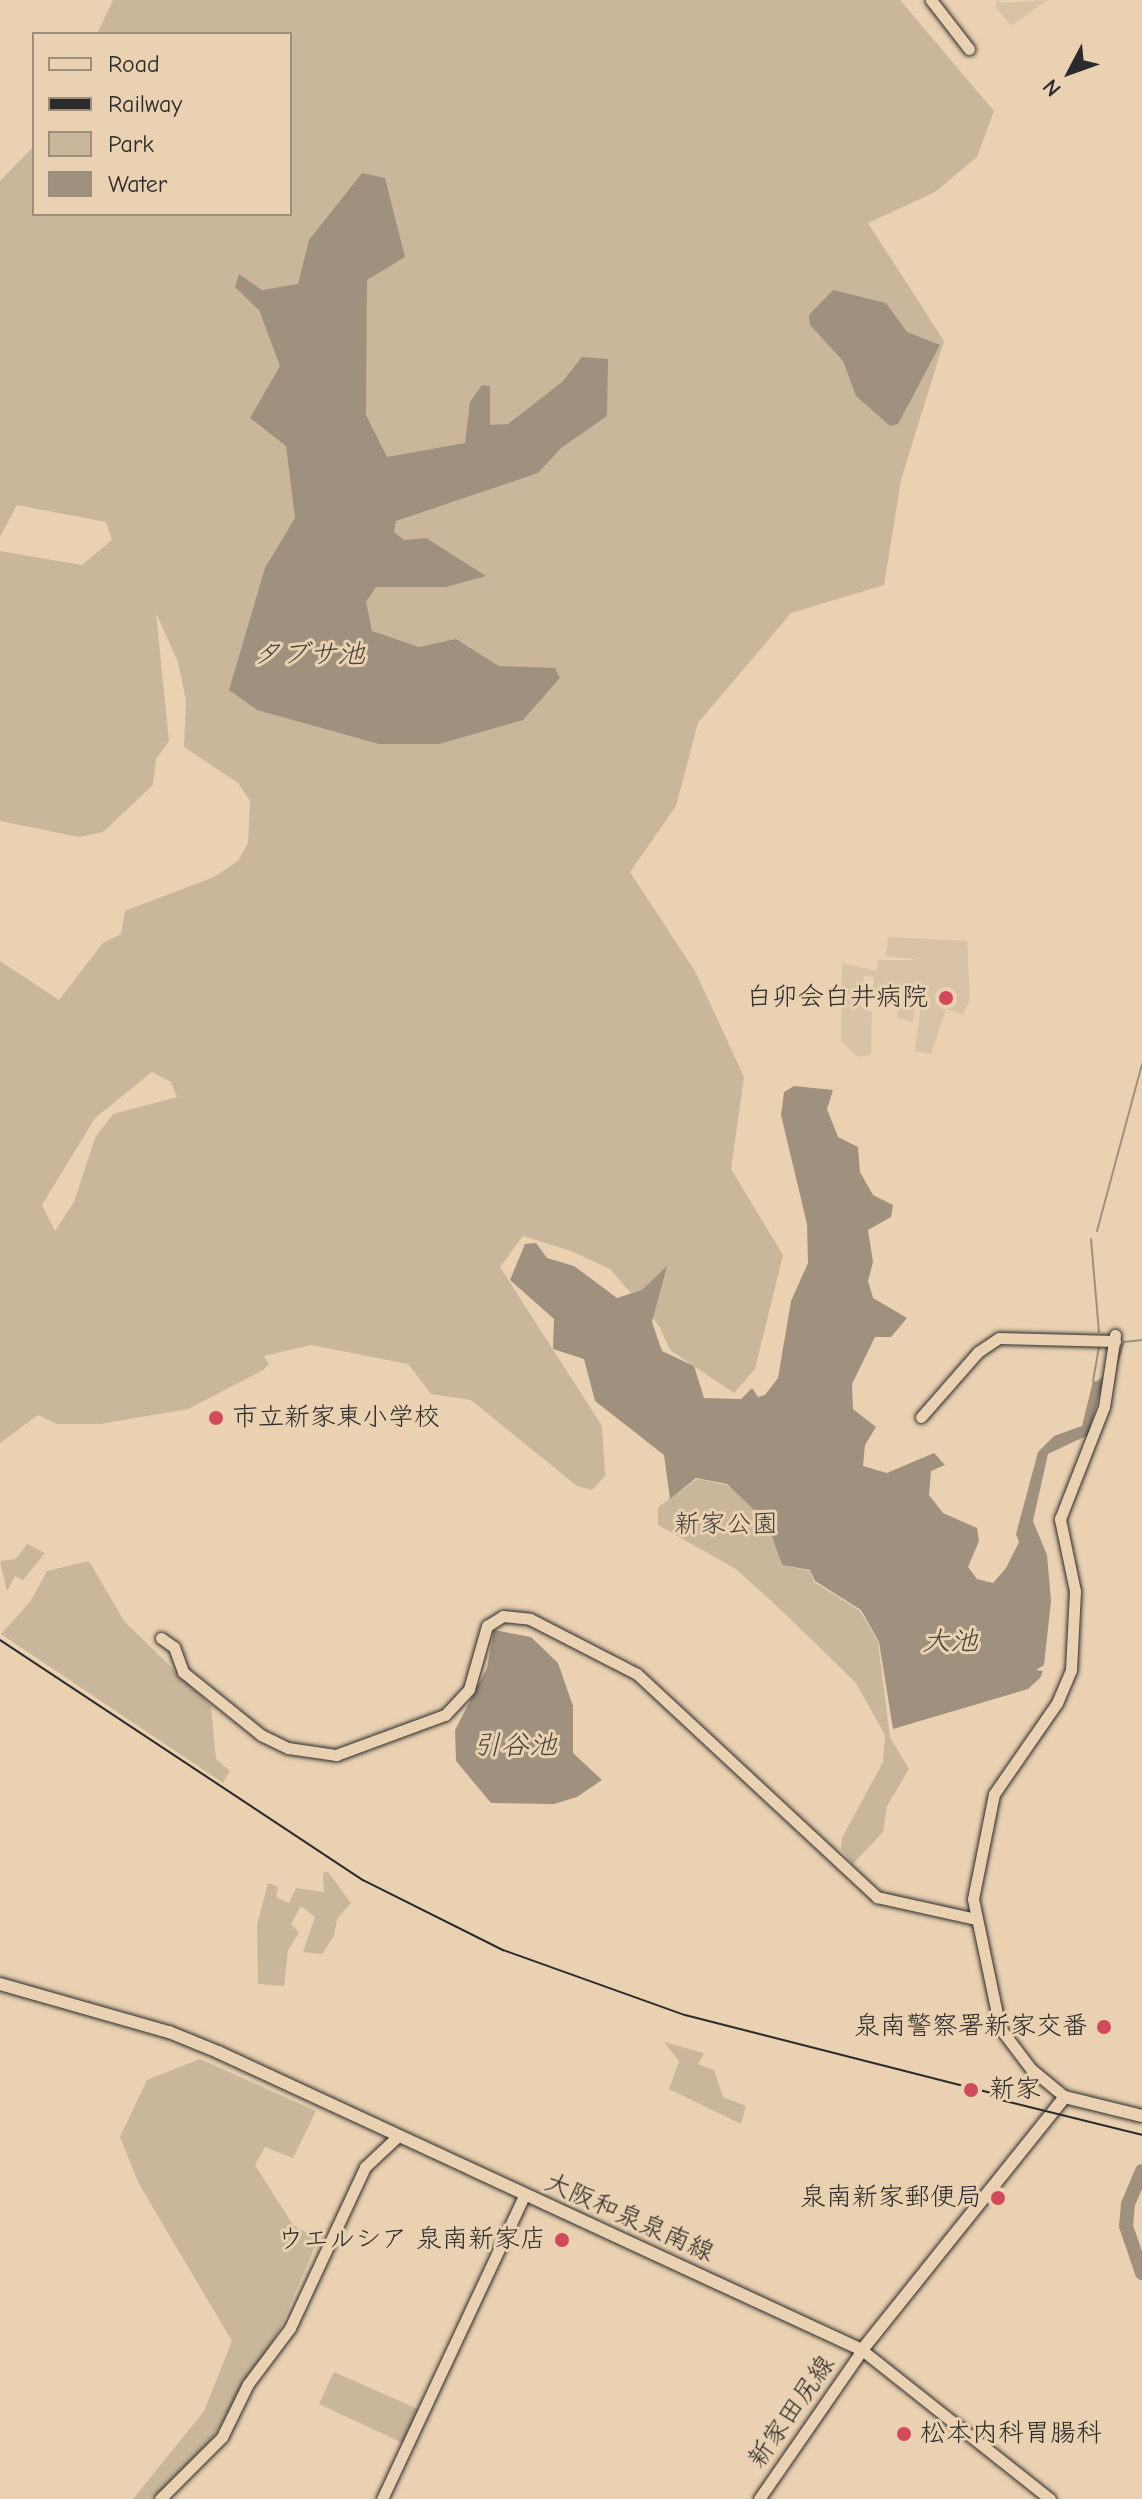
<!DOCTYPE html>
<html>
<head>
<meta charset="utf-8">
<style>
	body { margin:0 }
	#map { position:relative; width:1142px; height:2499px; overflow:hidden; background:#e9d1b1; font-family:"Comic Neue","Klee One",sans-serif }
	div>[style] { position:absolute }
	.built>* { inset:0; background:#d9c3a6 }
	.green>* { inset:0; background:#cab69b }
	.water>* { inset:0; background:#a0917e }
	.stream>* { height:2px; margin:-1px; padding:0 1px; transform-origin:1px; border-radius:1px; background:#a0917e }
	.river>* { height:14px; margin:-7px; padding:0 7px; transform-origin:7px; border-radius:7px; background:#a0917e }
	.roads { filter:drop-shadow(0 0 2px #2b2b2b) drop-shadow(0 0 2px #2b2b2b) }
	.secondary>* { height:11px; margin:-5.5px; padding:0 5.5px; transform-origin:5.5px; border-radius:5.5px; background:#e9d1b1 }
	.primary>* { height:12px; margin:-6px; padding:0 6px; transform-origin:6px; border-radius:6px; background:#e9d1b1 }
	.rail>* { height:2px; margin:-1px; padding:0 1px; transform-origin:1px; border-radius:1px; background:#2b2b2b }
	.dots>* { width:22px; height:22px; translate:-50% -50%; box-sizing:border-box; border:4px solid #e9d1b1; border-radius:50% }
	span { translate:-50% -50%; white-space:nowrap; text-align:center; line-height:1.15; -webkit-text-stroke:6px #e9d1b1; paint-order:stroke }
	.poi-label { font-size:26px; color:#2b2b2b }
	.right { translate:-100% -50%; text-align:right }
	.left { translate:0 -50%; text-align:left }
	.park-label { font-size:26px; color:#43403c }
	.street-label { font-size:26px; color:#2b2b2b }
	.water-label { font-size:28px; color:#484440; font-style:italic }
	.legend { position:absolute; left:32px; top:32px; width:260px; height:184px; box-sizing:border-box; background:#e9d1b1; border:2px solid #9d8f7b; margin:0; padding:10px 14px; list-style:none; font-size:24px; color:#2b2b2b }
	.legend li { display:flex; align-items:center; gap:16px; height:40px }
	.legend b { width:40px; border:2px solid #9d8f7b }
	.north { position:absolute; left:1030px; top:32px; width:80px; height:80px; -webkit-text-stroke:6px #e9d1b1; paint-order:stroke; rotate:229deg; font-size:22px; font-weight:700; line-height:32px; text-align:center; color:#2b2b2b }
	.north::after { content:''; display:block; margin:auto; width:28px; height:36px; background:#2b2b2b; clip-path:polygon(50% 0,100% 100%,50% 72%,0 100%) }
</style>
</head>
<body>
<div id="map">
	<div class="built">
		<i style="clip-path:polygon(998px 0,1001px 3px,1048px 0,1011px 26px,995px 6px)"></i>
		<i style="clip-path:polygon(888px 937px,967px 941px,970px 1000px,963px 1015px,946px 1009px,931px 1054px,915px 1051px,922px 997px,916px 997px,913px 1022px,897px 1018px,898px 1009px,873px 997px,874px 977px,864px 976px,860px 1006px,872px 1012px,871px 1054px,858px 1057px,841px 1041px,842px 963px,877px 971px,878px 960px,920px 960px,886px 956px)"></i>
	</div>
	<div class="green">
		<i style="clip-path:polygon(evenodd,113px 0,900px 0,994px 111px,977px 157px,935px 192px,868px 223px,944px 341px,901px 480px,884px 585px,791px 613px,698px 723px,676px 806px,630px 872px,696px 973px,744px 1077px,731px 1169px,783px 1255px,755px 1369px,734px 1393px,670px 1350px,659px 1326px,610px 1269px,571px 1251px,523px 1236px,500px 1267px,602px 1426px,605px 1476px,592px 1490px,577px 1486px,471px 1400px,431px 1394px,408px 1364px,311px 1345px,264px 1356px,269px 1364px,263px 1370px,188px 1409px,100px 1424px,57px 1424px,38px 1415px,0 1443px,0 961px,59px 1000px,103px 943px,121px 934px,125px 911px,214px 877px,238px 861px,248px 843px,250px 801px,238px 783px,184px 747px,186px 701px,178px 662px,156px 613px,169px 741px,156px 759px,153px 785px,103px 832px,79px 837px,0 821px,0 551px,82px 565px,112px 540px,106px 522px,17px 505px,0 537px,0 181px,34px 146px,34px 214px,290px 214px,290px 34px,97px 34px,113px 0,152px 1072px,171px 1082px,177px 1097px,113px 1114px,95px 1138px,74px 1202px,55px 1231px,42px 1205px,95px 1118px,152px 1072px)"></i>
		<i style="clip-path:polygon(697px 1479px,727px 1485px,750px 1503px,775px 1535px,781px 1565px,810px 1571px,814px 1582px,860px 1611px,878px 1642px,890px 1737px,909px 1769px,887px 1806px,883px 1832px,853px 1864px,841px 1849px,842px 1838px,883px 1762px,885px 1735px,856px 1683px,781px 1610px,736px 1569px,658px 1525px,658px 1507px)"></i>
		<i style="clip-path:polygon(27px 1544px,45px 1553px,23px 1580px,15px 1576px,7px 1591px,0 1561px,16px 1559px)"></i>
		<i style="clip-path:polygon(89px 1561px,124px 1621px,211px 1706px,216px 1759px,230px 1771px,223px 1783px,1px 1634px,30px 1602px,47px 1571px)"></i>
		<i style="clip-path:polygon(328px 1872px,351px 1903px,337px 1919px,334px 1936px,322px 1954px,303px 1952px,315px 1917px,301px 1906px,291px 1924px,299px 1933px,288px 1950px,284px 1986px,258px 1984px,257px 1925px,268px 1883px,278px 1887px,276px 1897px,289px 1903px,296px 1888px,324px 1892px,323px 1873px)"></i>
		<i style="clip-path:polygon(664px 2042px,704px 2053px,698px 2064px,714px 2070px,723px 2097px,746px 2106px,741px 2124px,669px 2089px,679px 2061px)"></i>
		<i style="clip-path:polygon(200px 2059px,316px 2111px,293px 2158px,265px 2147px,255px 2165px,293px 2225px,318px 2239px,280px 2329px,212px 2439px,152px 2499px,133px 2499px,204px 2411px,232px 2341px,139px 2184px,120px 2137px,147px 2080px)"></i>
		<i style="clip-path:polygon(334px 2372px,420px 2410px,405px 2444px,319px 2404px)"></i>
	</div>
	<div class="water">
		<i style="clip-path:polygon(362px 173px,385px 178px,405px 257px,367px 280px,366px 415px,387px 457px,465px 443px,470px 402px,482px 385px,490px 386px,490px 425px,508px 424px,562px 382px,582px 357px,608px 359px,607px 416px,561px 448px,538px 473px,396px 521px,394px 532px,404px 540px,426px 538px,486px 576px,446px 587px,376px 587px,366px 602px,372px 631px,419px 647px,456px 639px,499px 666px,555px 668px,560px 678px,523px 720px,439px 744px,379px 744px,257px 710px,229px 690px,265px 568px,295px 518px,286px 446px,250px 418px,280px 366px,259px 310px,235px 287px,239px 274px,262px 290px,298px 284px,309px 240px)"></i>
		<i style="clip-path:polygon(833px 290px,886px 303px,907px 332px,940px 345px,898px 424px,890px 426px,856px 396px,843px 361px,810px 325px,809px 315px)"></i>
		<i style="clip-path:polygon(794px 1086px,833px 1090px,827px 1109px,838px 1137px,858px 1147px,860px 1172px,873px 1195px,893px 1205px,891px 1217px,868px 1230px,873px 1262px,868px 1281px,873px 1298px,907px 1318px,891px 1337px,875px 1337px,852px 1384px,853px 1409px,876px 1427px,865px 1445px,863px 1466px,887px 1473px,934px 1453px,945px 1465px,931px 1471px,929px 1495px,943px 1513px,977px 1528px,979px 1541px,968px 1567px,977px 1579px,993px 1583px,1006px 1568px,1019px 1542px,1016px 1534px,1038px 1452px,1054px 1436px,1082px 1426px,1093px 1381px,1103px 1382px,1088px 1435px,1048px 1454px,1033px 1521px,1047px 1555px,1051px 1601px,1044px 1665px,1036px 1670px,1043px 1671px,1040px 1678px,1028px 1689px,893px 1729px,879px 1642px,861px 1610px,815px 1581px,810px 1570px,782px 1565px,767px 1522px,727px 1484px,696px 1478px,670px 1499px,664px 1455px,595px 1401px,584px 1359px,553px 1349px,554px 1319px,510px 1280px,525px 1244px,536px 1243px,547px 1258px,574px 1266px,617px 1298px,642px 1290px,667px 1266px,652px 1322px,662px 1351px,694px 1366px,704px 1398px,741px 1399px,752px 1388px,758px 1397px,765px 1395px,778px 1378px,791px 1301px,808px 1263px,807px 1224px,781px 1115px,784px 1092px)"></i>
		<i style="clip-path:polygon(494px 1630px,531px 1637px,558px 1663px,573px 1706px,573px 1753px,602px 1780px,577px 1797px,554px 1804px,491px 1803px,456px 1761px,455px 1730px,487px 1668px)"></i>
	</div>
	<div class="stream">
		<i style="left:1097px;top:1231px;width:173px;rotate:-74.9deg"></i>
		<i style="left:1091px;top:1239px;width:93px;rotate:85.1deg"></i>
		<i style="left:1112px;top:1378px;width:38px;rotate:-72deg"></i>
		<i style="left:1124px;top:1342px;width:18px;rotate:-6deg"></i>
		<i style="left:1093px;top:1381px;width:34px;rotate:-80deg"></i>
		<i style="left:1098px;top:1381px;width:8px;rotate:-23deg"></i>
	</div>
	<div class="river">
		<i style="left:1142px;top:2171px;width:36px;rotate:113deg"></i>
		<i style="left:1128px;top:2204px;width:22px;rotate:95deg"></i>
		<i style="left:1126px;top:2226px;width:50px;rotate:71.2deg"></i>
	</div>
	<div class="roads">
		<div class="secondary">
			<i style="left:931px;top:0;width:62px;rotate:52.2deg"></i>
			<i style="left:921px;top:1417px;width:86px;rotate:-48.8deg"></i>
			<i style="left:978px;top:1352px;width:25px;rotate:-34deg"></i>
			<i style="left:999px;top:1338px;width:116px;rotate:1.5deg"></i>
			<i style="left:161px;top:1638px;width:16px;rotate:35deg"></i>
			<i style="left:174px;top:1647px;width:27px;rotate:70deg"></i>
			<i style="left:183px;top:1672px;width:100px;rotate:38.9deg"></i>
			<i style="left:261px;top:1735px;width:30px;rotate:26deg"></i>
			<i style="left:288px;top:1748px;width:49px;rotate:8.3deg"></i>
			<i style="left:336px;top:1755px;width:116px;rotate:-20.2deg"></i>
			<i style="left:445px;top:1715px;width:35px;rotate:-47deg"></i>
			<i style="left:469px;top:1689px;width:66px;rotate:-74.1deg"></i>
			<i style="left:487px;top:1626px;width:19px;rotate:-32deg"></i>
			<i style="left:503px;top:1616px;width:27px;rotate:6deg"></i>
			<i style="left:530px;top:1619px;width:120px;rotate:27.2deg"></i>
			<i style="left:637px;top:1674px;width:328px;rotate:42.9deg"></i>
			<i style="left:877px;top:1897px;width:101px;rotate:12.5deg"></i>
			<i style="left:1065px;top:2097px;width:44px;rotate:-140.5deg"></i>
			<i style="left:1031px;top:2069px;width:51px;rotate:-127.1deg"></i>
			<i style="left:1000px;top:2028px;width:132px;rotate:-101.8deg"></i>
			<i style="left:973px;top:1899px;width:107px;rotate:-78.7deg"></i>
			<i style="left:994px;top:1794px;width:111px;rotate:-55.3deg"></i>
			<i style="left:1057px;top:1703px;width:36px;rotate:-67deg"></i>
			<i style="left:1071px;top:1670px;width:79px;rotate:-87.1deg"></i>
			<i style="left:1075px;top:1591px;width:74px;rotate:-101.8deg"></i>
			<i style="left:1060px;top:1519px;width:120px;rotate:-68.6deg"></i>
			<i style="left:1104px;top:1407px;width:73px;rotate:-81.3deg"></i>
			<i style="left:160px;top:2499px;width:88px;rotate:-45deg"></i>
			<i style="left:222px;top:2437px;width:59px;rotate:-63.9deg"></i>
			<i style="left:248px;top:2384px;width:70px;rotate:-53.1deg"></i>
			<i style="left:290px;top:2328px;width:178px;rotate:-65deg"></i>
			<i style="left:365px;top:2167px;width:44px;rotate:-43.2deg"></i>
			<i style="left:382px;top:2499px;width:335px;rotate:-64.9deg"></i>
			<i style="left:759px;top:2499px;width:181px;rotate:-55.3deg"></i>
			<i style="left:862px;top:2350px;width:240px;rotate:38.4deg"></i>
		</div>
		<div class="primary">
			<i style="left:0;top:1984px;width:176px;rotate:15.9deg"></i>
			<i style="left:169px;top:2032px;width:53px;rotate:22.2deg"></i>
			<i style="left:218px;top:2052px;width:710px;rotate:24.83deg"></i>
			<i style="left:862px;top:2350px;width:324px;rotate:-51.3deg"></i>
			<i style="left:1065px;top:2097px;width:79px;rotate:13.9deg"></i>
		</div>
	</div>
	<div class="rail">
		<i style="left:0;top:1640px;width:435px;rotate:33.5deg"></i>
		<i style="left:363px;top:1880px;width:157px;rotate:26.6deg"></i>
		<i style="left:503px;top:1950px;width:193px;rotate:19.7deg"></i>
		<i style="left:685px;top:2015px;width:320px;rotate:14.3deg"></i>
		<i style="left:997px;top:2099px;width:149px;rotate:13.9deg"></i>
	</div>
	<div class="dots">
		<i style="left:946px;top:998px;background:#d1495b"></i>
		<i style="left:216px;top:1418px;background:#d1495b"></i>
		<i style="left:1104px;top:2027px;background:#d1495b"></i>
		<i style="left:971px;top:2090px;background:#d1495b"></i>
		<i style="left:998px;top:2198px;background:#d1495b"></i>
		<i style="left:562px;top:2240px;background:#d1495b"></i>
		<i style="left:904px;top:2434px;background:#d1495b"></i>
	</div>
	<div class="poi-label">
		<span class="right" style="left:928px;top:998px">白卯会白井病院</span>
		<span class="left" style="left:232px;top:1418px">市立新家東小学校</span>
		<span class="right" style="left:1088px;top:2027px">泉南警察署新家交番</span>
		<span class="left" style="left:989px;top:2090px">新家</span>
		<span class="right" style="left:982px;top:2198px">泉南新家郵便局</span>
		<span class="right" style="left:546px;top:2240px">ウエルシア 泉南新家店</span>
		<span class="left" style="left:920px;top:2434px">松本内科胃腸科</span>
	</div>
	<div class="park-label">
		<span style="left:726px;top:1525px">新家公園</span>
	</div>
	<div class="street-label">
		<span style="left:629px;top:2218px;rotate:24deg">大阪和泉泉南線</span>
		<span style="left:792px;top:2412px;rotate:-55deg">新家田尻線</span>
	</div>
	<div class="water-label">
		<span style="left:309px;top:654px">タブサ池</span>
		<span style="left:950px;top:1641px">大池</span>
		<span style="left:515px;top:1745px">引谷池</span>
	</div>
	<ul class="legend">
	<li><b style="height:10px;background:#e9d1b1"></b>Road</li>
	<li><b style="height:10px;background:#2b2b2b"></b>Railway</li>
	<li><b style="height:22px;background:#cab69b"></b>Park</li>
	<li><b style="height:22px;background:#a0917e"></b>Water</li>
	</ul>
	<div class="north">N</div>
</div>
</body>
</html>
